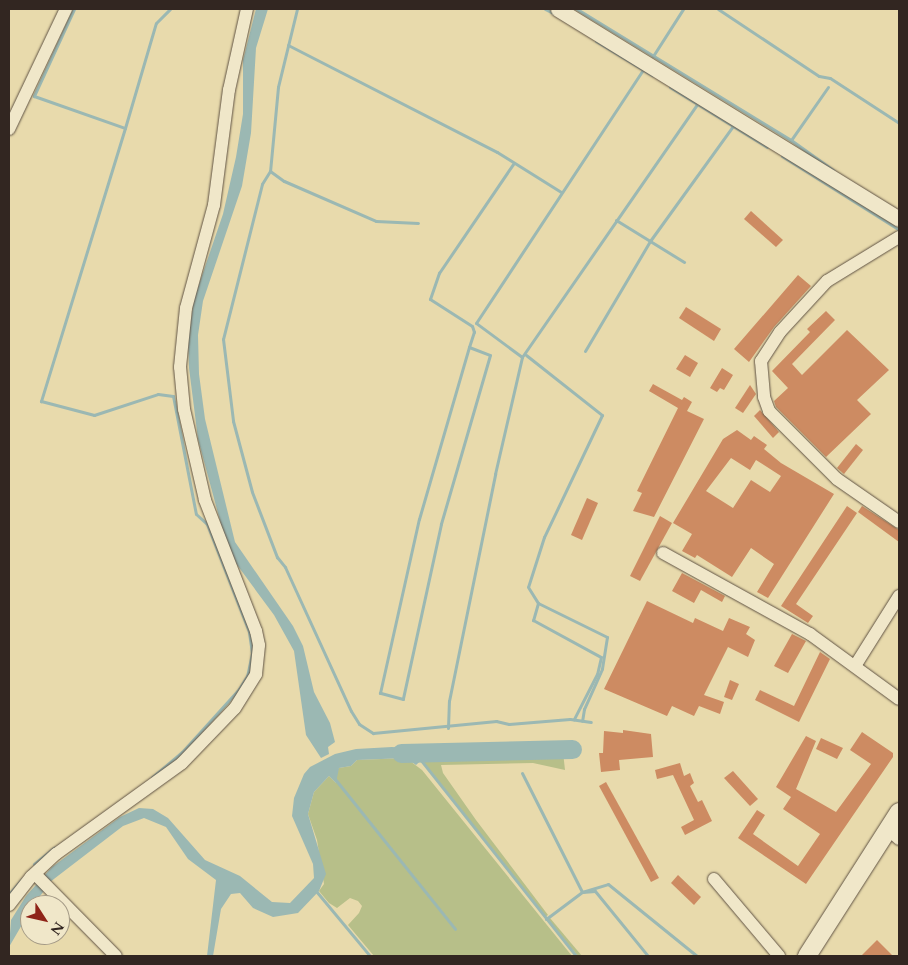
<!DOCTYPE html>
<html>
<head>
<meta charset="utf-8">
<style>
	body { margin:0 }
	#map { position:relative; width:908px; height:965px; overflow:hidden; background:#e8daac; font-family:Cardo,serif }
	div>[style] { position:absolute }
	.green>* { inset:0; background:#b7bf89 }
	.water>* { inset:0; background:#9bb8b3 }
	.stream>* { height:3px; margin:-1.5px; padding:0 1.5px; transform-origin:1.5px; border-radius:1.5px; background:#9bb8b3 }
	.river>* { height:19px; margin:-9.5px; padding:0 9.5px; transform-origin:9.5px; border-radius:9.5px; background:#9bb8b3 }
	.building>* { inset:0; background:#cd8b62 }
	.roads { filter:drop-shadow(0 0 1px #605344) drop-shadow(0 0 1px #605344) }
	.minor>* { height:12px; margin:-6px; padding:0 6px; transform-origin:6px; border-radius:6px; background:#f0e7c9 }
	.tertiary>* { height:15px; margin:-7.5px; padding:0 7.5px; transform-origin:7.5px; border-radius:7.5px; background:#f0e7c9 }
	.secondary>* { height:18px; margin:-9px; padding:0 9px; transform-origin:9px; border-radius:9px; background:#f0e7c9 }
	span { translate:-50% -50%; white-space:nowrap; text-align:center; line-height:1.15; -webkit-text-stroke:5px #f0e7c9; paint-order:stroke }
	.frame { position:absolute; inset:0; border:10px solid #322621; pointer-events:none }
	.north { position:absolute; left:20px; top:895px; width:50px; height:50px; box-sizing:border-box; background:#f0e7c9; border:1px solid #a49a86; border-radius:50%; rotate:125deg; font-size:14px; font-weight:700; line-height:20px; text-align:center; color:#322621 }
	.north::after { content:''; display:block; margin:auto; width:18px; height:22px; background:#8f2418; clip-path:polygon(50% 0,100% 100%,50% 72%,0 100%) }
</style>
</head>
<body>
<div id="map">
	<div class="green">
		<i style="clip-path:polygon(563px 752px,565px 770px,533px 763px,441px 765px,443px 773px,476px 820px,548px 915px,545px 917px,423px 761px,432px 754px)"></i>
		<i style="clip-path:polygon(406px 758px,422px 770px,572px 956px,374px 956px,348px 925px,359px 913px,362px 906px,358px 901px,350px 898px,337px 908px,329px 903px,319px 891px,324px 884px,317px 840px,308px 814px,314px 792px,329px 776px,336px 783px,336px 771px,339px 768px,351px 766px,357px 760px)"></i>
		<i style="clip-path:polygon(550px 918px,582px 956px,578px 956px,548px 920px)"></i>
	</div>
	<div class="water">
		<i style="clip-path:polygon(256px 9px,268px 9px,256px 48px,251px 133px,242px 186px,203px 301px,198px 335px,199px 374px,205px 419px,235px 542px,293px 626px,303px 646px,314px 692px,330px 723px,335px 742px,328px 747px,329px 754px,321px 758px,306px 735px,294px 651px,274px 615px,229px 554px,198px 439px,189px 368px,188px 340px,194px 299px,223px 214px,236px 157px,243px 114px,243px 60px)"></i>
		<i style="clip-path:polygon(392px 747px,422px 749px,426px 750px,427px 755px,416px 765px,406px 758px,357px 760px,351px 766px,339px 768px,336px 783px,329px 776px,314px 792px,308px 814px,326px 874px,319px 891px,298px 913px,273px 917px,253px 908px,240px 893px,231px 894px,221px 909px,213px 956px,207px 956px,216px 880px,188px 859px,166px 827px,144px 818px,123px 826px,50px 882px,34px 905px,30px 905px,30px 911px,9px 947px,11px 920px,26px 896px,52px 867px,120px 817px,139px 808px,153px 809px,168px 818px,205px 860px,240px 876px,272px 902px,290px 903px,314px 878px,313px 864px,292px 816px,294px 798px,304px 774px,310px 767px,335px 754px,356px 749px)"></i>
	</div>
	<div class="stream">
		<i style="left:74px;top:9px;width:96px;rotate:114.7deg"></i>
		<i style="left:34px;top:96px;width:96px;rotate:19.4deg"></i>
		<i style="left:125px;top:128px;width:109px;rotate:-73.6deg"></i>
		<i style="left:156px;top:23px;width:20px;rotate:-45deg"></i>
		<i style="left:297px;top:9px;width:80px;rotate:103.7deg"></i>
		<i style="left:278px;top:87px;width:84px;rotate:95.4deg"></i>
		<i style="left:270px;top:171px;width:17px;rotate:36deg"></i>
		<i style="left:284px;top:181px;width:100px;rotate:23.5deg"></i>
		<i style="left:376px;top:221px;width:42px;rotate:2.7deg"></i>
		<i style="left:545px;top:9px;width:11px;rotate:27deg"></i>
		<i style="left:577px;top:9px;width:251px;rotate:31.5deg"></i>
		<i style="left:718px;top:9px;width:121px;rotate:33.6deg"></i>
		<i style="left:819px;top:76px;width:11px;rotate:10deg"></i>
		<i style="left:830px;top:78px;width:82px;rotate:33.1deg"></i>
		<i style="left:596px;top:41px;width:66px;rotate:31.3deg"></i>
		<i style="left:288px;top:45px;width:235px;rotate:27.1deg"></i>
		<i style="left:497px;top:152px;width:75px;rotate:32deg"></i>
		<i style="left:653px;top:56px;width:56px;rotate:-57.4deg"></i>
		<i style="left:670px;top:87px;width:114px;rotate:31.7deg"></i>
		<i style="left:828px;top:87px;width:65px;rotate:124.9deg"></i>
		<i style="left:791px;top:140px;width:52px;rotate:35.5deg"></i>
		<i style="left:125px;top:128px;width:286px;rotate:107.1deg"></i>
		<i style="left:41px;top:401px;width:55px;rotate:14.8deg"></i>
		<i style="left:94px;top:415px;width:67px;rotate:-18.2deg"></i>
		<i style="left:158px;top:394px;width:15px;rotate:8deg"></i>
		<i style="left:173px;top:396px;width:120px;rotate:79deg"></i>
		<i style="left:196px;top:514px;width:15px;rotate:42deg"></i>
		<i style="left:207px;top:524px;width:116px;rotate:68.7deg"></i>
		<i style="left:249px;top:632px;width:21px;rotate:82deg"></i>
		<i style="left:252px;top:653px;width:24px;rotate:102deg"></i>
		<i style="left:247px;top:676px;width:15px;rotate:122deg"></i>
		<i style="left:239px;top:689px;width:85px;rotate:132.1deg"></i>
		<i style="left:182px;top:752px;width:39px;rotate:140deg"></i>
		<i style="left:782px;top:156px;width:137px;rotate:32.2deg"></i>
		<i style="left:270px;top:171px;width:15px;rotate:122deg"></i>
		<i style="left:262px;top:184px;width:160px;rotate:104.1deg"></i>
		<i style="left:223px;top:339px;width:83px;rotate:83deg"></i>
		<i style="left:233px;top:421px;width:73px;rotate:75deg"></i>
		<i style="left:252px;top:492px;width:70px;rotate:69deg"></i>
		<i style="left:277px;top:557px;width:13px;rotate:51deg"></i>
		<i style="left:285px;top:567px;width:158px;rotate:65.4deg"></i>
		<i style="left:351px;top:711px;width:15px;rotate:58deg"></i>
		<i style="left:359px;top:724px;width:17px;rotate:33deg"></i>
		<i style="left:373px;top:733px;width:124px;rotate:-5.6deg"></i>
		<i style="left:496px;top:721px;width:13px;rotate:13deg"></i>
		<i style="left:509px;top:724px;width:61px;rotate:-4.7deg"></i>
		<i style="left:570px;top:719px;width:21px;rotate:8deg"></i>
		<i style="left:616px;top:220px;width:80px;rotate:31.7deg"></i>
		<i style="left:469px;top:347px;width:22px;rotate:21deg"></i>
		<i style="left:490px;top:355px;width:176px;rotate:106.2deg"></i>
		<i style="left:441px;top:524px;width:179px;rotate:102.3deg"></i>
		<i style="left:403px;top:699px;width:24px;rotate:-165deg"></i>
		<i style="left:380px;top:693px;width:178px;rotate:-77.4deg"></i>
		<i style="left:419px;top:519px;width:179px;rotate:-73.8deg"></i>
		<i style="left:469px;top:347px;width:16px;rotate:-72deg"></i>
		<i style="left:474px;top:332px;width:6px;rotate:-108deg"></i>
		<i style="left:472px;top:326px;width:50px;rotate:-147.3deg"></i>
		<i style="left:430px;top:299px;width:28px;rotate:-71deg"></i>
		<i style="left:439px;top:273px;width:132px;rotate:-55.8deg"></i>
		<i style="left:585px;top:351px;width:128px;rotate:-59.4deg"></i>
		<i style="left:650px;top:241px;width:142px;rotate:-54.2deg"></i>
		<i style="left:526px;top:355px;width:97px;rotate:38.3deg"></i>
		<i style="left:602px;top:415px;width:135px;rotate:115.4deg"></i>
		<i style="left:544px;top:537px;width:52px;rotate:107.7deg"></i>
		<i style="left:528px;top:587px;width:19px;rotate:58deg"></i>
		<i style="left:538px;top:603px;width:18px;rotate:106deg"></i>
		<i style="left:533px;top:620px;width:77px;rotate:28.6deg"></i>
		<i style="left:601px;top:657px;width:17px;rotate:103deg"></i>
		<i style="left:597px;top:674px;width:51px;rotate:117.1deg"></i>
		<i style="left:522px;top:357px;width:57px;rotate:-143.5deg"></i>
		<i style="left:476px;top:323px;width:303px;rotate:-56.6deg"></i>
		<i style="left:538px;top:603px;width:77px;rotate:26.2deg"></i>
		<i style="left:607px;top:637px;width:32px;rotate:99deg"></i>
		<i style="left:602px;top:669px;width:44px;rotate:114.2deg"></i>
		<i style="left:584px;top:709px;width:12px;rotate:99deg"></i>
		<i style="left:448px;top:728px;width:27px;rotate:-88deg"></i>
		<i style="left:449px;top:701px;width:232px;rotate:-78.5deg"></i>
		<i style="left:495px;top:474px;width:120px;rotate:-77deg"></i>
		<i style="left:522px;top:357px;width:308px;rotate:-55.3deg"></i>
		<i style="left:420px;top:759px;width:251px;rotate:51.6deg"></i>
		<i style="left:522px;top:773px;width:133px;rotate:63.2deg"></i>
		<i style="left:582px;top:892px;width:13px;rotate:-4deg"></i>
		<i style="left:595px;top:891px;width:84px;rotate:50.8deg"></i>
		<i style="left:335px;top:779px;width:192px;rotate:51.3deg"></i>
		<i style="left:34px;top:864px;width:26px;rotate:-39deg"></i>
		<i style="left:316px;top:891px;width:85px;rotate:50.3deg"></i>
		<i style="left:9px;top:894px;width:20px;rotate:-49deg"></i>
		<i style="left:546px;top:919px;width:45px;rotate:-36.9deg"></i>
		<i style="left:582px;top:892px;width:27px;rotate:-17deg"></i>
		<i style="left:608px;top:884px;width:114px;rotate:39deg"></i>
	</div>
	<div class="river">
		<i style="left:401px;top:753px;width:171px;rotate:-1.3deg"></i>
	</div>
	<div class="building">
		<i style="clip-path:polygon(751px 211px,783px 240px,776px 247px,744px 219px)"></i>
		<i style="clip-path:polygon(798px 275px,811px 286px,774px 327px,749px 362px,734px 349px)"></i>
		<i style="clip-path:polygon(686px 307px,721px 329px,714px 341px,679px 318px)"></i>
		<i style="clip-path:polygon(826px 311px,835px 320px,792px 364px,802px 375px,847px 330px,889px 370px,857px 400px,871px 414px,826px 457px,776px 407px,774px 401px,788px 388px,772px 371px,810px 332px,807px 329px)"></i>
		<i style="clip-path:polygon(685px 355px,698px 363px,690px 377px,676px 369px)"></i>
		<i style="clip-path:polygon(722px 368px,733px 375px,724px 390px,720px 388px,717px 392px,710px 388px)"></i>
		<i style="clip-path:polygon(653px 384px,682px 400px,684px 397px,692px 402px,687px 411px,704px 419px,654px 517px,633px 511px,642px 493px,637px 491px,678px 408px,649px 391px)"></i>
		<i style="clip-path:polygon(750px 385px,756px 394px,743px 413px,735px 408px)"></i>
		<i style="clip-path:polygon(760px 410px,779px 432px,773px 438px,754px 416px)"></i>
		<i style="clip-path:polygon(evenodd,737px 430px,751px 440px,754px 436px,767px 445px,764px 449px,781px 463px,834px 494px,768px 598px,757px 592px,774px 564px,751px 548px,732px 577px,697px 555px,695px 558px,682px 551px,692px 534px,673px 523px,723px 439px,737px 430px,731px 458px,750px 470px,756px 460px,781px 476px,770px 492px,751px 480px,733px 508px,706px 491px,731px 458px)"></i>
		<i style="clip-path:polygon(856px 444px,863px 450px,844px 474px,837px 468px)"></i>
		<i style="clip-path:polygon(587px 498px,598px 503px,582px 540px,571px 535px)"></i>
		<i style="clip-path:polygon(847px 506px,857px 513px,796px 604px,813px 616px,808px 623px,781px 606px)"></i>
		<i style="clip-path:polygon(862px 506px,899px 530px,899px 542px,858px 512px)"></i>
		<i style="clip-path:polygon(660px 516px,672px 523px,640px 581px,630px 576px)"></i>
		<i style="clip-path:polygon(682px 573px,725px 596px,722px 602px,701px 590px,694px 603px,672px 591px)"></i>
		<i style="clip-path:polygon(647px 601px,693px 623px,695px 618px,723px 631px,729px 618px,750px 627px,746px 634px,755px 640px,748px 657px,728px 647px,704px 695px,724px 702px,720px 714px,699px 706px,694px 716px,672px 706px,667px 716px,604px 689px)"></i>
		<i style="clip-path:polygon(792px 634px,806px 641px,788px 673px,774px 666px)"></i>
		<i style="clip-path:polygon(820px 652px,830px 659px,799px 722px,755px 700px,760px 690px,794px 706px)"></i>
		<i style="clip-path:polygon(730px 680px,739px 684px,732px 700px,724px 697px)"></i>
		<i style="clip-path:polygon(623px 730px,651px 734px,653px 757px,619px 760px,620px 770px,601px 772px,599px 753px,603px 753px,604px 731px,623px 733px)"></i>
		<i style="clip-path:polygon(862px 732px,893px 753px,893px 757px,806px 884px,738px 838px,757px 810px,765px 815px,753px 834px,798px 866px,820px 834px,783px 809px,791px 797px,776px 787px,806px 736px,816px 741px,796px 789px,836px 812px,871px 764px,850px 750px)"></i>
		<i style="clip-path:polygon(821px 738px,843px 748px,837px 759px,816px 749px)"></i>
		<i style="clip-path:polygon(680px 763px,684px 776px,690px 773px,694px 783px,690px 786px,698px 802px,702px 800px,712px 821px,685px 835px,681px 827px,694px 820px,673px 775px,657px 779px,655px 770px)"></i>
		<i style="clip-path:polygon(733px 771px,758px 799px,750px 806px,724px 778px)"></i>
		<i style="clip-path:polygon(606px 782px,659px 878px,651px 882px,599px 786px)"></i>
		<i style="clip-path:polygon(678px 875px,701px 897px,694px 905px,671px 883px)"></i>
		<i style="clip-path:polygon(877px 940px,893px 956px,861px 956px)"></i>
	</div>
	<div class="roads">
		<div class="minor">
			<i style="left:9px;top:129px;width:133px;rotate:-64.6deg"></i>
			<i style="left:899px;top:237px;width:84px;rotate:148.6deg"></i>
			<i style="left:827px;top:281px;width:69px;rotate:132.7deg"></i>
			<i style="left:780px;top:332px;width:35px;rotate:123deg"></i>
			<i style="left:761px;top:361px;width:36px;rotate:85deg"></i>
			<i style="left:764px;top:397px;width:15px;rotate:70deg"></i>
			<i style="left:769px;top:411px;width:96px;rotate:45deg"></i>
			<i style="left:837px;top:479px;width:75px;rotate:34.7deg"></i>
			<i style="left:663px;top:553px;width:168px;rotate:28.9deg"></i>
			<i style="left:810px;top:634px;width:110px;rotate:36.1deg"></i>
			<i style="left:855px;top:666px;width:83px;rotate:-57.8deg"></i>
			<i style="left:888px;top:829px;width:15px;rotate:42deg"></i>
			<i style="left:35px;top:874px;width:115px;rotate:45.4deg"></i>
			<i style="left:714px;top:879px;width:101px;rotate:49.8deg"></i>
			<i style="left:9px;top:905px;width:36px;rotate:-52deg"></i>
			<i style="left:31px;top:877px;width:34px;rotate:-43deg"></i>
			<i style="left:56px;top:854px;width:155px;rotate:-35.8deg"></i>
			<i style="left:182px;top:763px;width:76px;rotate:-46.1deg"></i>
			<i style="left:235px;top:708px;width:40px;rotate:-58deg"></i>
			<i style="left:256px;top:674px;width:29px;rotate:-84deg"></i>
			<i style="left:259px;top:645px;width:14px;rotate:-102deg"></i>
			<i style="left:256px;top:631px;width:141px;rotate:-111.3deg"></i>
			<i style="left:205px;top:500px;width:93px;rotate:-103deg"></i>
			<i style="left:184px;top:409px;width:42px;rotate:-95.4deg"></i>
			<i style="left:180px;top:367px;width:59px;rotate:-84.2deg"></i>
			<i style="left:186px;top:308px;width:107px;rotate:-74.8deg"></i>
			<i style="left:214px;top:205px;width:116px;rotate:-82.6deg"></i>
			<i style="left:229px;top:90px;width:83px;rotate:-77.5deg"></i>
		</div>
		<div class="tertiary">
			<i style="left:558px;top:9px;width:400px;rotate:31.6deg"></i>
		</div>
		<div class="secondary">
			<i style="left:807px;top:956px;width:171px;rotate:-57.4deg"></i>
		</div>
	</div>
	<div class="frame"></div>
	<div class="north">N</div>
</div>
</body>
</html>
